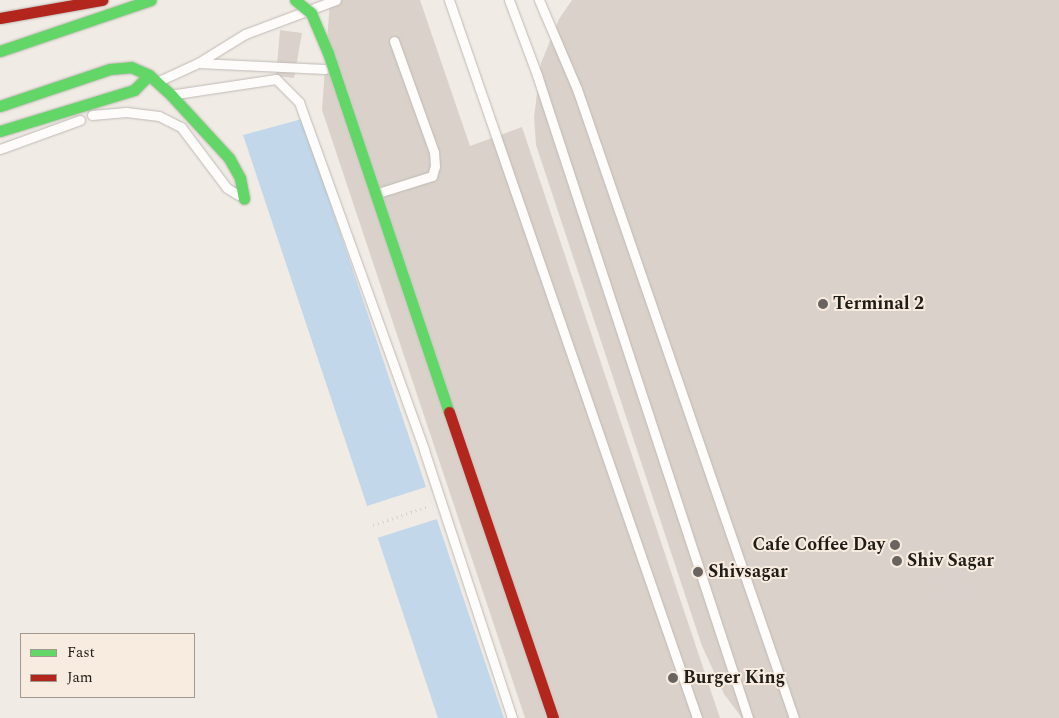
<!DOCTYPE html>
<html>
<head>
<meta charset="utf-8">
<style>
	body { margin:0 }
	#map { position:relative; width:1059px; height:718px; overflow:hidden; background:#f1ebe5; font-family:Spectral,serif }
	div>[style] { position:absolute }
	.water>* { inset:0; background:#c2d7e9 }
	.pier>* { inset:0; background:#f1ebe5 }
	.building>* { inset:0; background:#dad2ca }
	.path>* { height:3px; margin-top:-1.5px; transform-origin:0; background:repeating-linear-gradient(90deg,#d3d2d0 0 1px,transparent 0 5px) }
	.roads { filter:drop-shadow(0 0 1px #beb9b4) drop-shadow(0 0 1px #beb9b4) }
	.lane>* { height:9px; margin:-4.5px; padding:0 4.5px; transform-origin:4.5px; border-radius:4.5px; background:#fdfcfb }
	.fast>* { height:11px; margin:-5.5px; padding:0 5.5px; transform-origin:5.5px; border-radius:5.5px; background:#63d668 }
	.jam>* { height:11px; margin:-5.5px; padding:0 5.5px; transform-origin:5.5px; border-radius:5.5px; background:#b3261e }
	.bridges { filter:drop-shadow(0 0 1px #c9c6c3) drop-shadow(0 0 1px #c9c6c3) }
	.fast-bridge>* { height:11px; margin:-5.5px; padding:0 5.5px; transform-origin:5.5px; border-radius:5.5px; background:#63d668 }
	.jam-bridge>* { height:11px; margin:-5.5px; padding:0 5.5px; transform-origin:5.5px; border-radius:5.5px; background:#b3261e }
	.dots>* { width:14px; height:14px; translate:-50% -50%; box-sizing:border-box; border:2px solid #f7ecdf; border-radius:50% }
	span { translate:-50% -50%; white-space:nowrap; text-align:center; line-height:1.15; -webkit-text-stroke:4px #f7ecdf; paint-order:stroke }
	.poi-label { font-size:18px; color:#201c17; font-weight:700 }
	.left { translate:0 -50%; text-align:left }
	.right { translate:-100% -50%; text-align:right }
	.legend { position:absolute; left:20px; top:633px; width:175px; height:65px; box-sizing:border-box; background:#f7ecdf; border:1px solid #a1998f; margin:0; padding:6px 9px; list-style:none; font-size:15px; color:#201c17 }
	.legend li { display:flex; align-items:center; gap:10px; height:25px }
	.legend b { width:25px; border:1px solid #a1998f }
</style>
</head>
<body>
<div id="map">
	<div class="water">
		<i style="clip-path:polygon(302px 119px,426px 487px,504px 718px,438px 718px,243px 135px)"></i>
	</div>
	<div class="pier">
		<i style="clip-path:polygon(426px 487px,437px 519px,377px 538px,367px 506px)"></i>
	</div>
	<div class="building">
		<i style="clip-path:polygon(330px 0,420px 0,470px 146px,522px 127px,720px 718px,525px 718px,322px 110px)"></i>
		<i style="clip-path:polygon(572px 0,1059px 0,1059px 718px,742px 718px,724px 694px,702px 646px,536px 145px,534px 117px,541px 63px,559px 19px)"></i>
		<i style="clip-path:polygon(280px 30px,302px 33px,294px 78px,276px 76px)"></i>
	</div>
	<div class="path">
		<i style="left:373px;top:525px;width:59px;rotate:-18.7deg"></i>
		<i style="left:933px;top:578px;width:39px;rotate:-18deg"></i>
		<i style="left:935px;top:584px;width:37px;rotate:-19deg"></i>
		<i style="left:938px;top:596px;width:39px;rotate:-19deg"></i>
		<i style="left:939px;top:602px;width:41px;rotate:-19.7deg"></i>
	</div>
	<div class="roads">
		<div class="lane">
			<i style="left:449px;top:0;width:760px;rotate:70.94deg"></i>
			<i style="left:509px;top:0;width:80px;rotate:69.5deg"></i>
			<i style="left:537px;top:75px;width:677px;rotate:71.83deg"></i>
			<i style="left:539px;top:0;width:97px;rotate:66.9deg"></i>
			<i style="left:577px;top:89px;width:665px;rotate:70.97deg"></i>
			<i style="left:198px;top:63px;width:55px;rotate:-31.7deg"></i>
			<i style="left:245px;top:34px;width:97px;rotate:-20.5deg"></i>
			<i style="left:161px;top:80px;width:41px;rotate:-24.7deg"></i>
			<i style="left:198px;top:63px;width:127px;rotate:2.7deg"></i>
			<i style="left:176px;top:94px;width:101px;rotate:-8.5deg"></i>
			<i style="left:276px;top:79px;width:33px;rotate:45deg"></i>
			<i style="left:299px;top:102px;width:370px;rotate:70.2deg"></i>
			<i style="left:424px;top:450px;width:282px;rotate:71.8deg"></i>
			<i style="left:92px;top:115px;width:34px;rotate:-5deg"></i>
			<i style="left:126px;top:112px;width:33px;rotate:7deg"></i>
			<i style="left:159px;top:116px;width:25px;rotate:27deg"></i>
			<i style="left:181px;top:127px;width:76px;rotate:53deg"></i>
			<i style="left:227px;top:188px;width:13px;rotate:32deg"></i>
			<i style="left:0;top:149px;width:85px;rotate:-19.9deg"></i>
			<i style="left:378px;top:193px;width:57px;rotate:-17.5deg"></i>
			<i style="left:432px;top:176px;width:10px;rotate:-73deg"></i>
			<i style="left:435px;top:166px;width:14px;rotate:-94deg"></i>
			<i style="left:434px;top:152px;width:118px;rotate:-109.8deg"></i>
		</div>
		<div class="fast">
			<i style="left:0;top:51px;width:159px;rotate:-18.7deg"></i>
			<i style="left:0;top:106px;width:116px;rotate:-18.6deg"></i>
			<i style="left:110px;top:69px;width:21px;rotate:-5deg"></i>
			<i style="left:131px;top:67px;width:20px;rotate:24deg"></i>
			<i style="left:149px;top:75px;width:30px;rotate:42deg"></i>
			<i style="left:171px;top:95px;width:86px;rotate:47.4deg"></i>
			<i style="left:229px;top:158px;width:23px;rotate:61deg"></i>
			<i style="left:240px;top:178px;width:21px;rotate:79deg"></i>
			<i style="left:0;top:131px;width:140px;rotate:-17deg"></i>
			<i style="left:134px;top:90px;width:21px;rotate:-45deg"></i>
		</div>
		<div class="jam">
			<i style="left:0;top:18px;width:104px;rotate:-10deg"></i>
		</div>
	</div>
	<div class="bridges">
		<div class="fast-bridge">
			<i style="left:295px;top:0;width:21px;rotate:39deg"></i>
			<i style="left:311px;top:13px;width:43px;rotate:67deg"></i>
			<i style="left:328px;top:53px;width:379px;rotate:71.4deg"></i>
		</div>
		<div class="jam-bridge">
			<i style="left:449px;top:412px;width:323px;rotate:71.2deg"></i>
		</div>
	</div>
	<div class="dots">
		<i style="left:823px;top:304px;background:#69645f"></i>
		<i style="left:895px;top:545px;background:#69645f"></i>
		<i style="left:897px;top:561px;background:#69645f"></i>
		<i style="left:698px;top:572px;background:#69645f"></i>
		<i style="left:673px;top:678px;background:#69645f"></i>
	</div>
	<div class="poi-label">
		<span class="left" style="left:833px;top:304px">Terminal 2</span>
		<span class="right" style="left:885px;top:545px">Cafe Coffee Day</span>
		<span class="left" style="left:907px;top:561px">Shiv Sagar</span>
		<span class="left" style="left:708px;top:572px">Shivsagar</span>
		<span class="left" style="left:683px;top:678px">Burger King</span>
	</div>
	<ul class="legend">
	<li><b style="height:6px;background:#63d668"></b>Fast</li>
	<li><b style="height:6px;background:#b3261e"></b>Jam</li>
	</ul>
</div>
</body>
</html>
